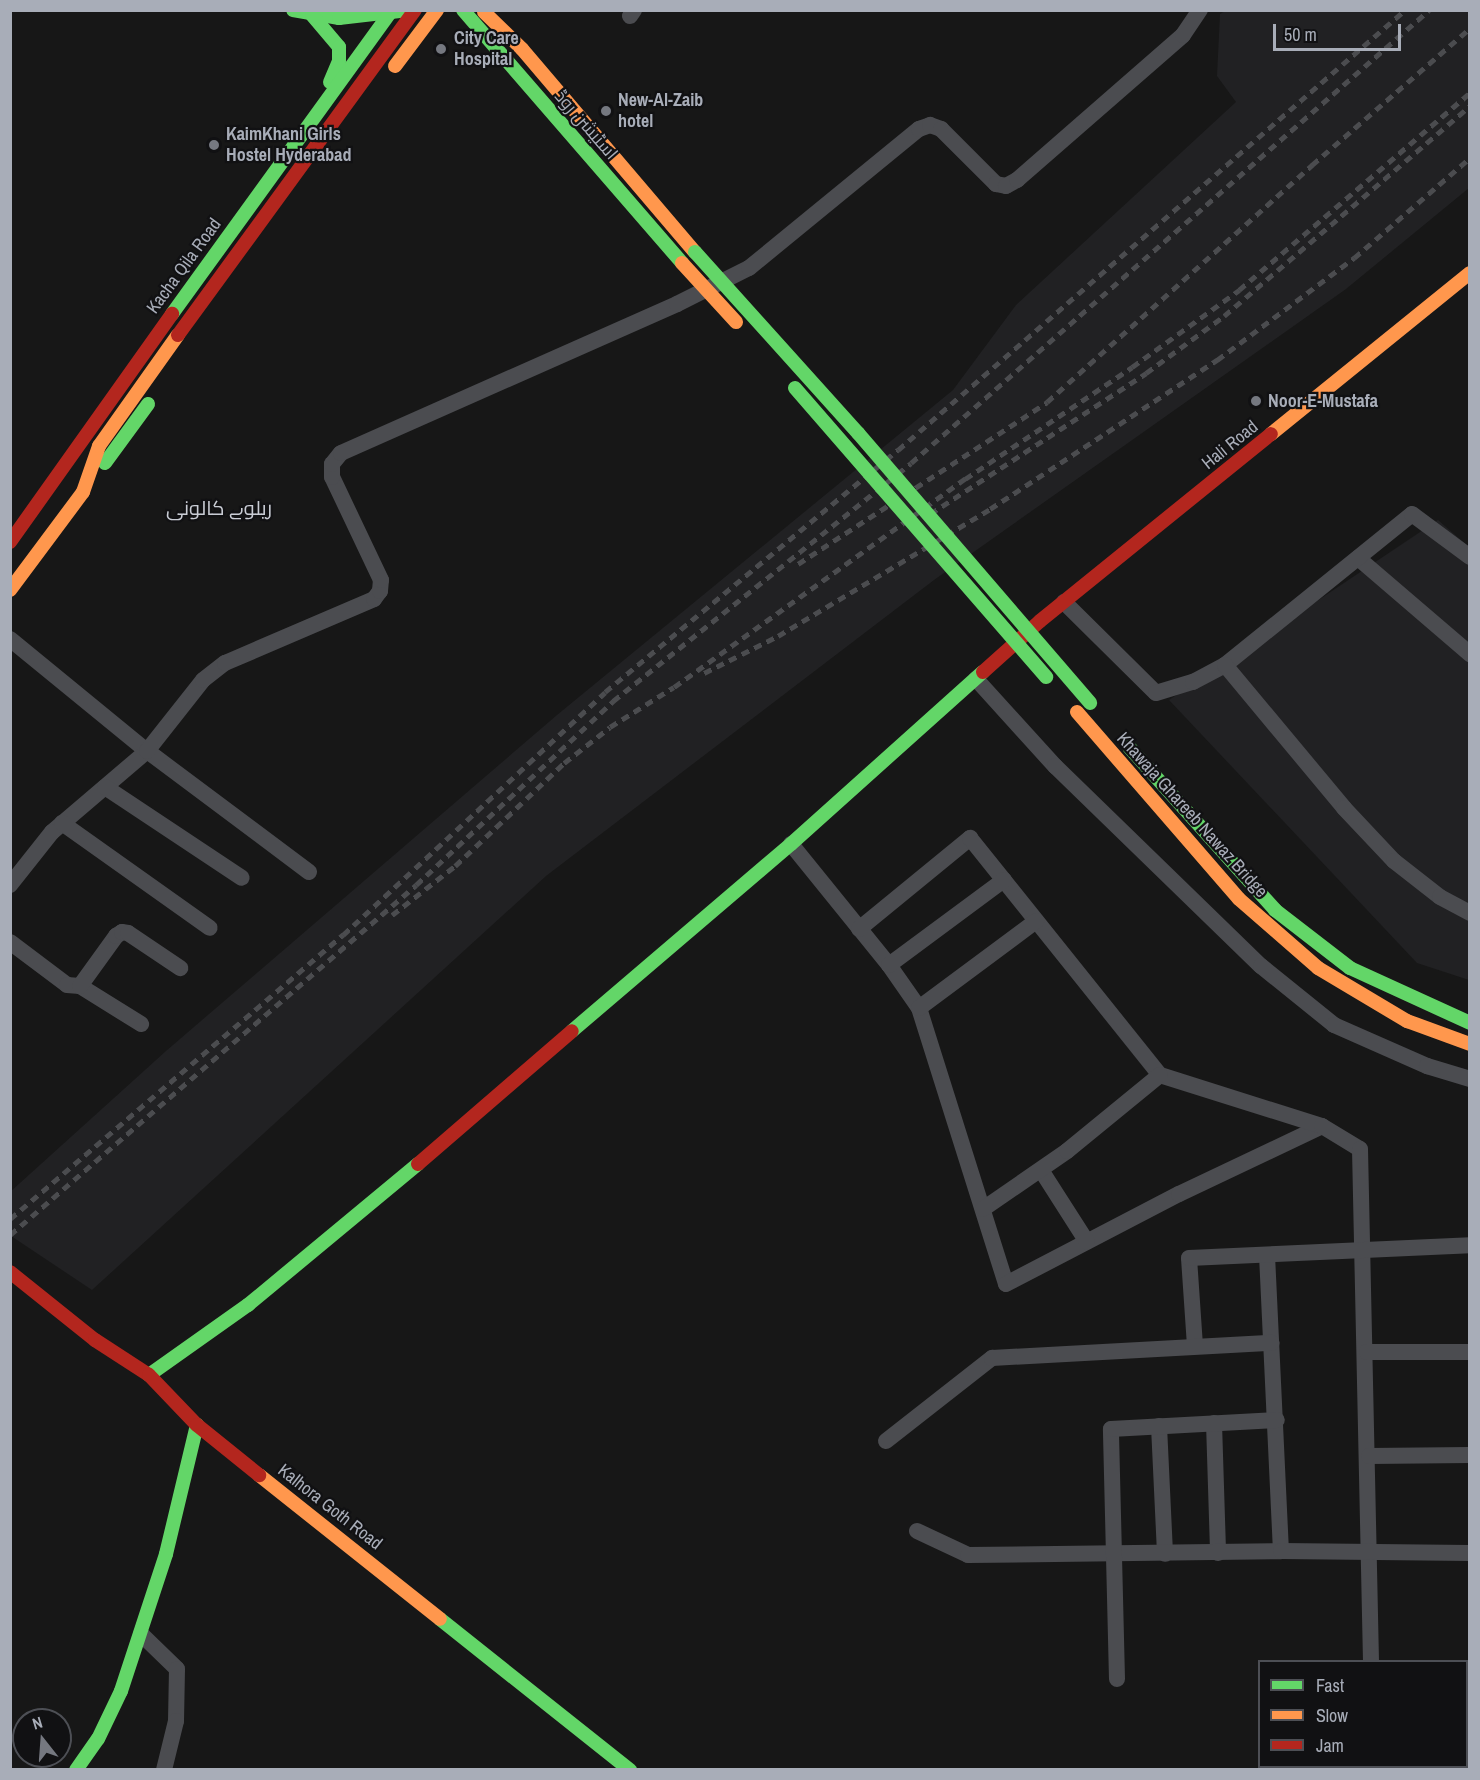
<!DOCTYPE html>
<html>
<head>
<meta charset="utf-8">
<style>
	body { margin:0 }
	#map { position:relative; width:1480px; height:1780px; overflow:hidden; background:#171717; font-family:"Archivo Narrow",Cairo,sans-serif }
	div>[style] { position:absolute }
	.built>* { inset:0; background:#212123 }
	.street>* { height:16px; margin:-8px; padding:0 8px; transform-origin:8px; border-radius:8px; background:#4b4c50 }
	.fast>* { height:14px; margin:-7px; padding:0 7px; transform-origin:7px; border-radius:7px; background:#63d668 }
	.slow>* { height:14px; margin:-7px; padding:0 7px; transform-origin:7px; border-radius:7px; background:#ff974d }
	.jam>* { height:14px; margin:-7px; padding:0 7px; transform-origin:7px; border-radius:7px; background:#b3261e }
	.rail>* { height:4.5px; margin-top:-2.25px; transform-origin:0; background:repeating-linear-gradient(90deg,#4b4c4f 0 8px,transparent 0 14px) }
	.fast-bridge>* { height:14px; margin:-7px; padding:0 7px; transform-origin:7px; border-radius:7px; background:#63d668 }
	.slow-bridge>* { height:14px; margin:-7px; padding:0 7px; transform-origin:7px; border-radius:7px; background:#ff974d }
	.dots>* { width:16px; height:16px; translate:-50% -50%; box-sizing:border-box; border:3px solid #111113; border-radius:50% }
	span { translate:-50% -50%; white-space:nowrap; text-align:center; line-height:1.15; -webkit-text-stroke:4.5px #111113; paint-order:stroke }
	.poi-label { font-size:18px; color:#a8adb8; font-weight:700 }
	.left { translate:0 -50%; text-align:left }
	.street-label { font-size:18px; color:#a8adb8 }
	.neighbourhood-label { font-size:20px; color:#c9ccd4 }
	.frame { position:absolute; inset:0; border:12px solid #a8adb8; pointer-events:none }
	.legend { position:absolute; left:1258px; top:1660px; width:210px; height:108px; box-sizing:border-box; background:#111113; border:2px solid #4d4f55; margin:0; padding:8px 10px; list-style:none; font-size:18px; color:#a8adb8 }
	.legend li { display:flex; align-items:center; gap:12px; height:30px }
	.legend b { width:30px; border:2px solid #4d4f55 }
	.north { position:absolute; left:12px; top:1708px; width:60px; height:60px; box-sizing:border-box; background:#111113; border:2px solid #4d4f55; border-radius:50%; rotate:343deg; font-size:16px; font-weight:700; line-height:24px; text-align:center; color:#a8adb8 }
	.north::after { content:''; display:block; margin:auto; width:21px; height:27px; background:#757880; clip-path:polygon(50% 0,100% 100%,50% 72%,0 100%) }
	.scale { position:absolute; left:1273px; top:24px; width:128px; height:27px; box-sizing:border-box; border:3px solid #a8adb8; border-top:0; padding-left:8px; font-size:18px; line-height:21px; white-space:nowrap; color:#a8adb8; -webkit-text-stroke:4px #111113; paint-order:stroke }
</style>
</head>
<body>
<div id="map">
	<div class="built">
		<i style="clip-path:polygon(1225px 11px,1469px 11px,1469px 188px,1346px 289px,934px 580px,546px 876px,92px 1290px,11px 1236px,10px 1192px,166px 1051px,557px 715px,953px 390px,1016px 305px,1236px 102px,1217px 76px,1220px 14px)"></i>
		<i style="clip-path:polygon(1438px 520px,1469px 547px,1469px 980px,1417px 963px,1169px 700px)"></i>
	</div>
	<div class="street">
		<i style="left:630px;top:16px;width:7px;rotate:-56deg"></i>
		<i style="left:1358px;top:558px;width:148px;rotate:40.6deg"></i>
		<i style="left:1064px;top:602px;width:129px;rotate:44.7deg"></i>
		<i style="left:1156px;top:693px;width:39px;rotate:-17deg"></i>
		<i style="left:1193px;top:682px;width:36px;rotate:-28deg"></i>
		<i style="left:1225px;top:665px;width:240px;rotate:-38.9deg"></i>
		<i style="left:1412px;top:514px;width:72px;rotate:36.6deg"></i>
		<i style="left:10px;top:639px;width:177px;rotate:39.3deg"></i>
		<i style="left:147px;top:751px;width:125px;rotate:139.5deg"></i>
		<i style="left:52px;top:832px;width:68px;rotate:128.4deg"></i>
		<i style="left:1225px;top:665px;width:186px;rotate:50.2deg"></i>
		<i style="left:1344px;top:808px;width:73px;rotate:46.7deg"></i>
		<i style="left:1394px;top:861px;width:58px;rotate:38deg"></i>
		<i style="left:1440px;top:897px;width:34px;rotate:28deg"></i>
		<i style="left:976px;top:679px;width:118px;rotate:47.8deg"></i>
		<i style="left:1055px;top:766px;width:287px;rotate:44.2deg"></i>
		<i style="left:1261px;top:966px;width:94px;rotate:38.9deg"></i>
		<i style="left:1334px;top:1025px;width:102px;rotate:23.8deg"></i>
		<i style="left:1427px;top:1066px;width:45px;rotate:16.8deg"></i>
		<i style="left:105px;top:787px;width:164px;rotate:33.6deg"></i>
		<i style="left:62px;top:823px;width:181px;rotate:35.4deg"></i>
		<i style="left:791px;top:844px;width:156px;rotate:51deg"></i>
		<i style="left:889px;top:965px;width:52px;rotate:55.1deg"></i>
		<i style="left:919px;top:1008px;width:289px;rotate:72.5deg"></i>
		<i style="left:1006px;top:1284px;width:195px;rotate:-27.5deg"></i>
		<i style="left:1179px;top:1194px;width:158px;rotate:-25.4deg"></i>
		<i style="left:309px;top:872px;width:202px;rotate:-143.2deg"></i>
		<i style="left:147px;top:751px;width:90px;rotate:-51.7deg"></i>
		<i style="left:203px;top:680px;width:28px;rotate:-38deg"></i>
		<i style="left:225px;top:663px;width:162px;rotate:-23.2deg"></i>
		<i style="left:374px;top:599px;width:10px;rotate:-53deg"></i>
		<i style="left:380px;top:591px;width:11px;rotate:-85deg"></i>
		<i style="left:381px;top:580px;width:114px;rotate:-115.4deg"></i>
		<i style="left:332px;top:477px;width:13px;rotate:-90deg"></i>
		<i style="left:332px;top:464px;width:14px;rotate:-51deg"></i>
		<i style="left:341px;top:453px;width:368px;rotate:-23.9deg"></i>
		<i style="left:677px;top:304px;width:80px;rotate:-26.6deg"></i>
		<i style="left:749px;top:268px;width:220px;rotate:-39.3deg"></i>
		<i style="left:919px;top:129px;width:12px;rotate:-20deg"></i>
		<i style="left:930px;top:125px;width:12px;rotate:20deg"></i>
		<i style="left:941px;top:129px;width:78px;rotate:45deg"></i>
		<i style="left:996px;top:184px;width:10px;rotate:11deg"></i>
		<i style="left:1006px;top:186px;width:13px;rotate:-29deg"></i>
		<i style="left:1017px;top:180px;width:220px;rotate:-41.1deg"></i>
		<i style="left:1183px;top:35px;width:30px;rotate:-56deg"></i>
		<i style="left:859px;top:929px;width:144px;rotate:-39.3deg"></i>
		<i style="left:970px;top:838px;width:304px;rotate:51.3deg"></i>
		<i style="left:1160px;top:1075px;width:170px;rotate:17.5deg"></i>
		<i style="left:1322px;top:1126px;width:44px;rotate:31.2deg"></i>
		<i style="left:1360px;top:1149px;width:513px;rotate:88.77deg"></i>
		<i style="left:10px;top:942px;width:71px;rotate:37deg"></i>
		<i style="left:67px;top:985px;width:13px;rotate:4deg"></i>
		<i style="left:80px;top:986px;width:72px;rotate:31.9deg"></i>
		<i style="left:889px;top:965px;width:143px;rotate:-36.5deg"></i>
		<i style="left:80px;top:986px;width:62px;rotate:-54.2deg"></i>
		<i style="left:116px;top:936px;width:7px;rotate:-34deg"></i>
		<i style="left:122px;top:932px;width:6px;rotate:9deg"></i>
		<i style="left:128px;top:933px;width:63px;rotate:33.9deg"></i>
		<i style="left:919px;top:1008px;width:146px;rotate:-36.6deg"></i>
		<i style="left:1041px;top:1170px;width:85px;rotate:57.4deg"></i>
		<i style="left:983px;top:1209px;width:102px;rotate:-34.6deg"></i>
		<i style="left:1067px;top:1151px;width:120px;rotate:-39.3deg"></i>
		<i style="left:1267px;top:1255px;width:296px;rotate:87.3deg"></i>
		<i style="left:1195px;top:1346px;width:88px;rotate:-93.9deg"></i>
		<i style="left:1189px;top:1258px;width:281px;rotate:-2.6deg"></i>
		<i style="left:1367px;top:1352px;width:103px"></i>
		<i style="left:1214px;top:1423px;width:130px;rotate:88.2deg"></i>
		<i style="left:1159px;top:1426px;width:128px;rotate:87.3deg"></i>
		<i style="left:886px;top:1441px;width:135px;rotate:-38.1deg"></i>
		<i style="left:992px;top:1358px;width:280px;rotate:-3.1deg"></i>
		<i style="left:1369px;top:1456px;width:101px;rotate:-0.6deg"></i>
		<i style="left:917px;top:1531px;width:56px;rotate:25.2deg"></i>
		<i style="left:968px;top:1555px;width:313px;rotate:-0.7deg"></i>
		<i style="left:1281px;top:1551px;width:189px;rotate:0.6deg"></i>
		<i style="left:141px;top:1634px;width:50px;rotate:44.2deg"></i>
		<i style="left:177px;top:1669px;width:52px;rotate:91.1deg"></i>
		<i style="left:176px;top:1721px;width:50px;rotate:103.8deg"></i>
		<i style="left:1117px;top:1679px;width:250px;rotate:-91.4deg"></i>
		<i style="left:1111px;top:1429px;width:166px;rotate:-3.1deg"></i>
		<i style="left:1466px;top:1761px;width:4px"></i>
		<i style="left:1270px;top:1770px;width:24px;rotate:-9deg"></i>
	</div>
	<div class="fast">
		<i style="left:293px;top:10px;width:47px;rotate:9.9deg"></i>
		<i style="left:339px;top:18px;width:61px;rotate:-6.5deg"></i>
		<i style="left:463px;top:10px;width:335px;rotate:49.1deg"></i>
		<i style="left:312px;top:15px;width:42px;rotate:49.8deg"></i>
		<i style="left:339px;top:47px;width:14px;rotate:90deg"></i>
		<i style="left:339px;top:61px;width:23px;rotate:113deg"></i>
		<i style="left:172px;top:314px;width:375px;rotate:-54.1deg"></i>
		<i style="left:105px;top:463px;width:73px;rotate:-53.9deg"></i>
		<i style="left:1129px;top:747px;width:219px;rotate:48.1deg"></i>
		<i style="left:1275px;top:910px;width:95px;rotate:37.7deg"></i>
		<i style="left:1350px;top:968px;width:132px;rotate:24.6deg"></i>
		<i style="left:572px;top:1031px;width:288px;rotate:-40.5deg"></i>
		<i style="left:791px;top:844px;width:258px;rotate:-41.9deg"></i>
		<i style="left:149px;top:1375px;width:121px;rotate:-35.3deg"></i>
		<i style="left:248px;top:1305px;width:221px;rotate:-39.7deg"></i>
		<i style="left:440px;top:1619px;width:243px;rotate:38.5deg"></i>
		<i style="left:76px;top:1770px;width:38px;rotate:-55deg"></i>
		<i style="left:98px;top:1739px;width:53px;rotate:-64.4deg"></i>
		<i style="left:121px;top:1691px;width:144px;rotate:-71.8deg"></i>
		<i style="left:166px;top:1554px;width:133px;rotate:-76.5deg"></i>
	</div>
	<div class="slow">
		<i style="left:484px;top:12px;width:53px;rotate:44.2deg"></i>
		<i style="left:522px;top:49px;width:267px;rotate:49.6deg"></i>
		<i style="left:395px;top:66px;width:70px;rotate:-53.1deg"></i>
		<i style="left:1271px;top:434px;width:256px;rotate:-39deg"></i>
		<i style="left:10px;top:590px;width:122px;rotate:-53.3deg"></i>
		<i style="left:83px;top:492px;width:49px;rotate:-70.8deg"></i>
		<i style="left:99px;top:446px;width:136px;rotate:-54.6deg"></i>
		<i style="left:1077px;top:712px;width:247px;rotate:49.1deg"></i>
		<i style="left:1239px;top:899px;width:105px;rotate:41.1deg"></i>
		<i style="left:1318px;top:968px;width:104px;rotate:30.8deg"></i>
		<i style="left:1407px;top:1021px;width:67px;rotate:20.1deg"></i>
		<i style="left:259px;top:1475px;width:231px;rotate:38.5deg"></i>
	</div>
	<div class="jam">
		<i style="left:178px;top:335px;width:402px;rotate:-53.9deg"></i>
		<i style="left:10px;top:542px;width:280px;rotate:-54.6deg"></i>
		<i style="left:983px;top:672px;width:76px;rotate:-41.8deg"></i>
		<i style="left:1040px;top:621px;width:297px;rotate:-39deg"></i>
		<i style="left:418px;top:1164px;width:203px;rotate:-40.8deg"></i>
		<i style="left:10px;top:1272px;width:109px;rotate:38.7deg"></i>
		<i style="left:95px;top:1340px;width:64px;rotate:32.9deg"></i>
		<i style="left:149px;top:1375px;width:69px;rotate:46.2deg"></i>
		<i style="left:197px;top:1425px;width:80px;rotate:38.9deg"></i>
	</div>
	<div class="rail">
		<i style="left:930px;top:514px;width:258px;rotate:-33.1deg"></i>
		<i style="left:1146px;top:373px;width:97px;rotate:-36.2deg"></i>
		<i style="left:1224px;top:316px;width:323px;rotate:-40.5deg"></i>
		<i style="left:798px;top:564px;width:297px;rotate:-33deg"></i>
		<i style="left:1047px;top:402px;width:356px;rotate:-41.8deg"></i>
		<i style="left:1312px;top:165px;width:209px;rotate:-40.9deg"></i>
		<i style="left:704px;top:673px;width:83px;rotate:-26.6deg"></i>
		<i style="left:778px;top:636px;width:247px;rotate:-30.9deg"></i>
		<i style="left:990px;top:509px;width:272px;rotate:-33.3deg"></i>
		<i style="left:1217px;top:360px;width:171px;rotate:-36.7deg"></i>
		<i style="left:1354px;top:258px;width:153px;rotate:-40.8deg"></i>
		<i style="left:392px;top:915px;width:80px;rotate:-37.9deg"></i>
		<i style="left:455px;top:866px;width:150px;rotate:-43.4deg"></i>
		<i style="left:564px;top:763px;width:58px;rotate:-38deg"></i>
		<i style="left:610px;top:727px;width:75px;rotate:-32deg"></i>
		<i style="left:674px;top:687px;width:358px;rotate:-35.6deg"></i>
		<i style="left:965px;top:479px;width:201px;rotate:-33.8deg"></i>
		<i style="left:1132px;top:367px;width:132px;rotate:-35.7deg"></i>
		<i style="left:1239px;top:290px;width:304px;rotate:-40.5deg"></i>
		<i style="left:10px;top:1219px;width:438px;rotate:-40.5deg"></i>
		<i style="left:343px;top:935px;width:357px;rotate:-42.8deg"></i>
		<i style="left:605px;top:692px;width:380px;rotate:-39.6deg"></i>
		<i style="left:898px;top:450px;width:671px;rotate:-40.95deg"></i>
		<i style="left:10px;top:1235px;width:536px;rotate:-40.76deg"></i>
		<i style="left:416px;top:885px;width:270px;rotate:-43deg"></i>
		<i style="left:613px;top:701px;width:381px;rotate:-38.6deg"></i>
		<i style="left:911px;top:463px;width:688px;rotate:-41.17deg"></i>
	</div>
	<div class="fast-bridge">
		<i style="left:695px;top:252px;width:244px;rotate:48deg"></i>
		<i style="left:858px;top:433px;width:356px;rotate:49.3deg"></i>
		<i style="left:795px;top:388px;width:383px;rotate:49deg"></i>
	</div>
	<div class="slow-bridge">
		<i style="left:682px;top:263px;width:80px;rotate:47.5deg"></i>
	</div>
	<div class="dots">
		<i style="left:441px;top:49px;background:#757880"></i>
		<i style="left:606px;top:111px;background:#757880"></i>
		<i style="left:214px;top:145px;background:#757880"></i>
		<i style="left:1256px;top:401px;background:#757880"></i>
	</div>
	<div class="poi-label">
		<span class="left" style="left:454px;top:49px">City Care<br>Hospital</span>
		<span class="left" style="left:618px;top:111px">New-Al-Zaib<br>hotel</span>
		<span class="left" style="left:226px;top:145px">KaimKhani Girls<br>Hostel Hyderabad</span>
		<span class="left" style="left:1268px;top:401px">Noor-E-Mustafa</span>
	</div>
	<div class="street-label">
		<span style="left:586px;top:125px;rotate:49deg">اسٹیشن روڈ</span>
		<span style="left:184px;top:266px;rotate:-54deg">Kacha Qila Road</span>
		<span style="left:1230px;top:445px;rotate:-39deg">Hali Road</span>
		<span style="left:1192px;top:815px;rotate:48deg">Khawaja Ghareeb Nawaz Bridge</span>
		<span style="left:330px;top:1507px;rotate:38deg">Kalhora Goth Road</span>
	</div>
	<div class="neighbourhood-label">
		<span style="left:219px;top:507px">ریلوے کالونی</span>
	</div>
	<div class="frame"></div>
	<ul class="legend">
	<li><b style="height:8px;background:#63d668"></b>Fast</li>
	<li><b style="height:8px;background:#ff974d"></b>Slow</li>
	<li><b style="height:8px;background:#b3261e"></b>Jam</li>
	</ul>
	<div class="north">N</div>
	<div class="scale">50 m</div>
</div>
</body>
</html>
